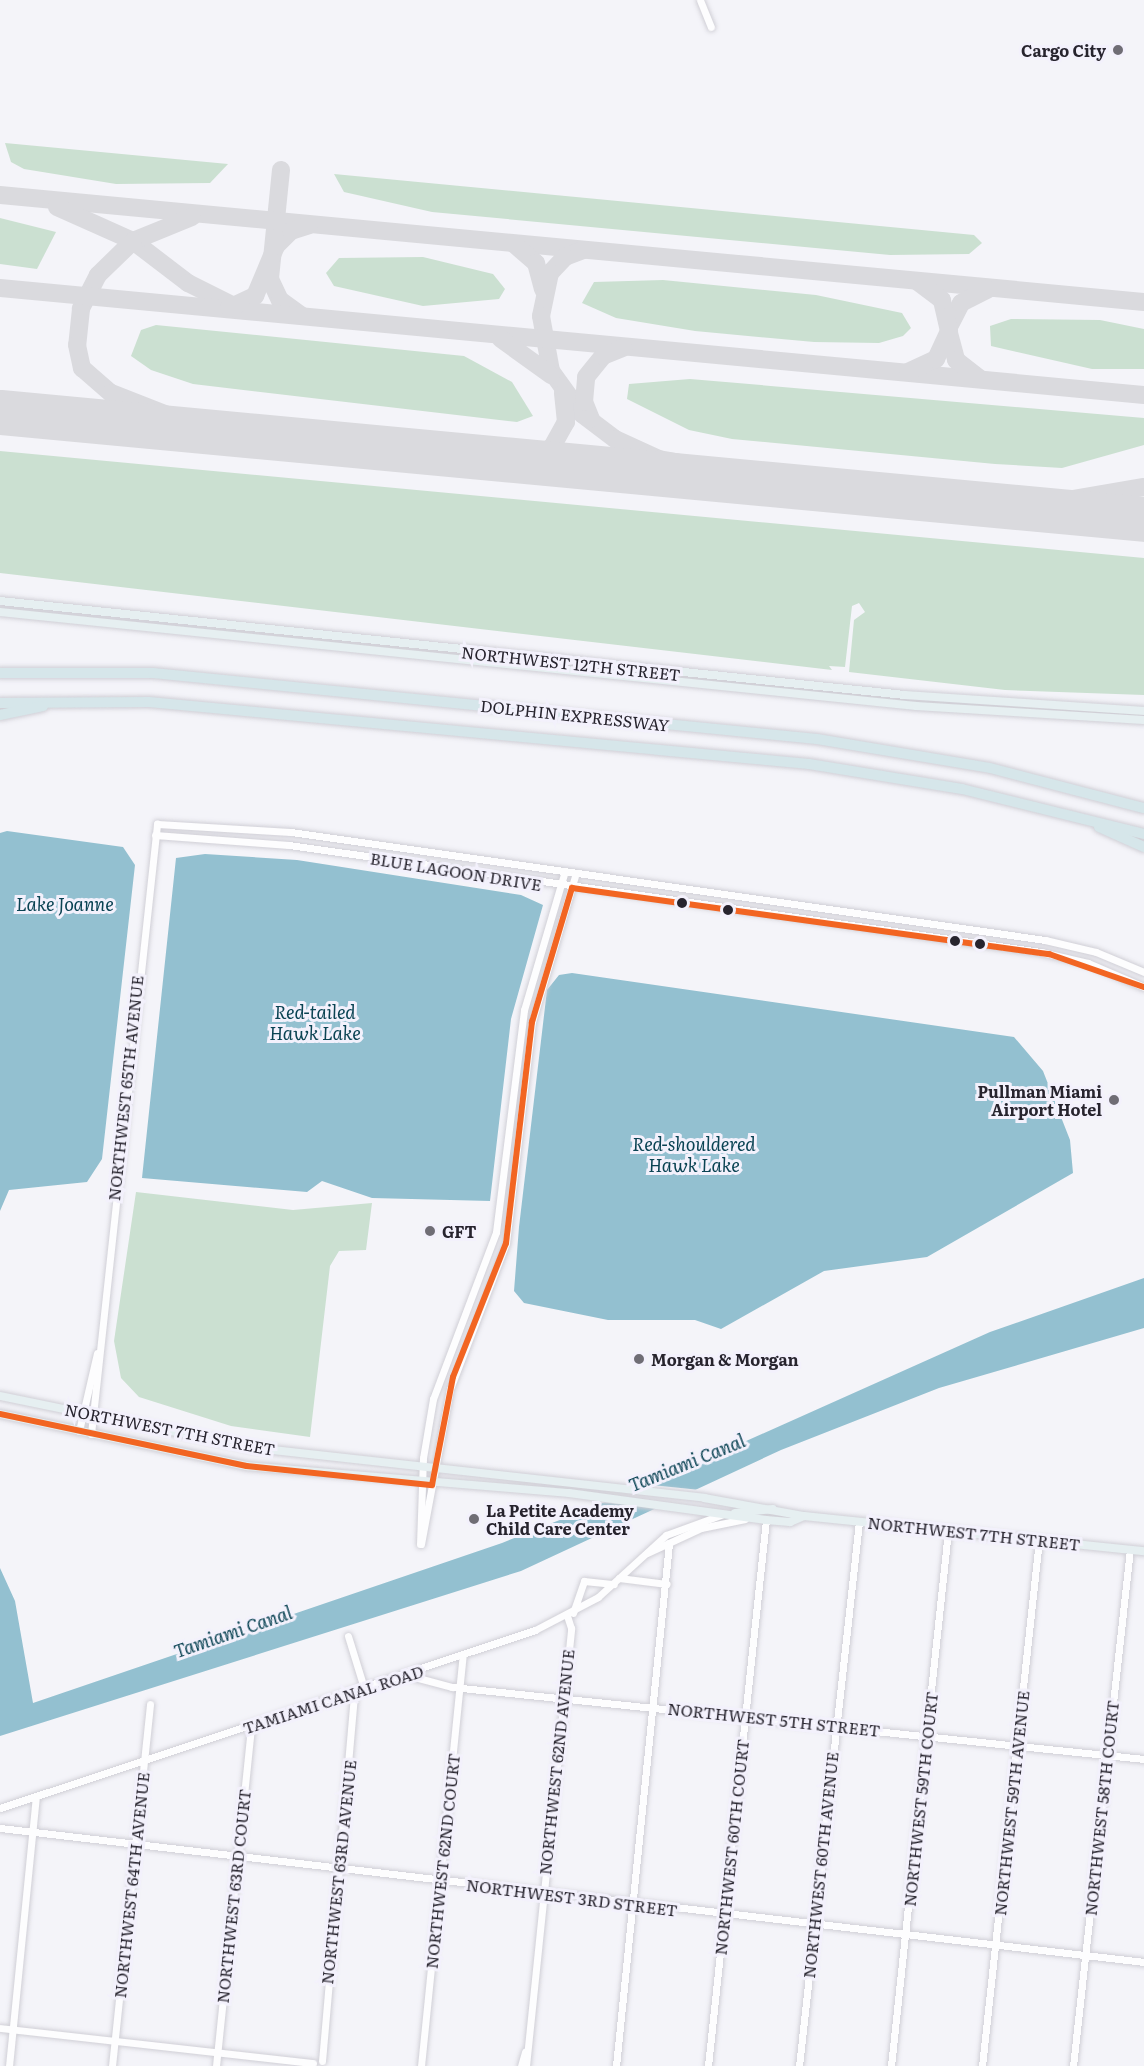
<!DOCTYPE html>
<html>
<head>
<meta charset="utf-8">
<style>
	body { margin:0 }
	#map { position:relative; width:1144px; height:2066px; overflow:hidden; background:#f4f4f9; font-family:Literata,serif }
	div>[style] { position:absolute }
	.green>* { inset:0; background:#cbe0d1 }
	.water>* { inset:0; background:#93c0d0 }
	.pier>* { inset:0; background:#f4f4f9 }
	.taxiway>* { height:18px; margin:-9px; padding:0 9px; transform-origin:9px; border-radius:9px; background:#dadade }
	.runway>* { height:45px; margin:-22.5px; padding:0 22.5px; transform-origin:22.5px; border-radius:22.5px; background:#dadade }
	.roads { filter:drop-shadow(0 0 2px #d0cfd6) drop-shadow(0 0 2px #d0cfd6) }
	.minor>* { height:7px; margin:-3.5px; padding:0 3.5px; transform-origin:3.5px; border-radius:3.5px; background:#fdfdfe }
	.major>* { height:8px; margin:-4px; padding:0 4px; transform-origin:4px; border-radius:4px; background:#e6eff1 }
	.highway>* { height:10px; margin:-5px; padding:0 5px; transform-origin:5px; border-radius:5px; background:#d6e6ea }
	.bus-1>* { height:6px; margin:-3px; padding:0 3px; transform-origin:3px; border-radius:3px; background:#f26522 }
	.dots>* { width:16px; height:16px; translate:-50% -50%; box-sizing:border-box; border:3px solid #f3f1fc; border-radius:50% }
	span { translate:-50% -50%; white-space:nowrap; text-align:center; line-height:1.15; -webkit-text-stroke:6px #f3f1fc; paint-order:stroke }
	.poi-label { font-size:16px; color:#27242e; font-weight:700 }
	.right { translate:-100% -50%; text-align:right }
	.left { translate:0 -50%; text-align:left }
	.street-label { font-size:16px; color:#27242e }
	.water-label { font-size:18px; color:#0a4353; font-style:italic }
</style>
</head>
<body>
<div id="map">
	<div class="green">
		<i style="clip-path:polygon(5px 143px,228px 164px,210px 183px,116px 184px,24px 169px,11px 162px)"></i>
		<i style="clip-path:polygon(334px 174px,974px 235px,982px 243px,969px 254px,890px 255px,432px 212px,344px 192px)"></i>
		<i style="clip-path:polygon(0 218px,56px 232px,37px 269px,0 264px)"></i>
		<i style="clip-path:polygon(423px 257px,493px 274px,505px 289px,499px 299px,423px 306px,334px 286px,326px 273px,339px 258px)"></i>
		<i style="clip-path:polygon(663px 280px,816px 295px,902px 313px,911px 328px,903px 336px,879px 343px,814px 342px,695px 331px,616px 318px,582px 303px,594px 282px)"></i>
		<i style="clip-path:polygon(1011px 319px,1100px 320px,1144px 329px,1144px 369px,1092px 369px,991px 346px,990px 326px)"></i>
		<i style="clip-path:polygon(156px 325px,464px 356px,512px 382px,533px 416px,517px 422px,193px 384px,151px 370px,131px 356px,141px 330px)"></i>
		<i style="clip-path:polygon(690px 379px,1144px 418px,1144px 445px,1062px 468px,995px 464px,732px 439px,689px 430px,627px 399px,629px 384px)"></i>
		<i style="clip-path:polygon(0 451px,1144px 558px,1144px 695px,1005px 690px,849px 672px,854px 620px,865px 612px,859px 603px,852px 606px,845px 667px,829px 666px,832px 670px,0 573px)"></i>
		<i style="clip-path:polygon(136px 1192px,293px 1210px,372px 1203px,366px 1250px,339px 1251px,330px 1266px,310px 1437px,231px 1426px,139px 1397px,121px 1378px,114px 1341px)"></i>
	</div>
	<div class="water">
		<i style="clip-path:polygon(7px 831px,123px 847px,135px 865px,102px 1159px,87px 1182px,9px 1190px,0 1211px,0 833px)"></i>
		<i style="clip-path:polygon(205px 854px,297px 860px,521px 895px,543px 905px,511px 1019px,490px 1201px,372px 1198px,322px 1181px,307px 1192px,142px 1178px,176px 858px)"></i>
		<i style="clip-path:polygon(572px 973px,1014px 1037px,1043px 1071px,1070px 1140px,1073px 1173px,927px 1257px,824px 1271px,721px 1329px,695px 1320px,608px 1320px,524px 1303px,514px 1291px,519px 1227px,547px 990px,559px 975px)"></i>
		<i style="clip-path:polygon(1144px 1278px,1144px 1328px,939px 1388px,781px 1450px,521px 1571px,0 1736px,0 1568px,15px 1601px,33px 1703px,502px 1543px,650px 1484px,990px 1332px)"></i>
	</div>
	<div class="pier">
		<i style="clip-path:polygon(642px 1484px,700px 1490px,662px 1508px,599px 1502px)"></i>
	</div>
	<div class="taxiway">
		<i style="left:281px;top:170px;width:110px;rotate:95.8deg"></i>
		<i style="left:270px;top:279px;width:23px;rotate:65deg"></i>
		<i style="left:280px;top:300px;width:26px;rotate:36deg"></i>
		<i style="left:0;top:195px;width:1149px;rotate:5.34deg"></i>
		<i style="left:57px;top:207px;width:83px;rotate:24.1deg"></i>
		<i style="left:133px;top:241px;width:69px;rotate:37.4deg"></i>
		<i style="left:188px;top:283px;width:47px;rotate:26.6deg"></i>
		<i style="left:192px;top:217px;width:64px;rotate:157.9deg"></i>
		<i style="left:133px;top:241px;width:49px;rotate:135.8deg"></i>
		<i style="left:98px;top:275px;width:38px;rotate:117deg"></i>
		<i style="left:81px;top:309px;width:36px;rotate:96deg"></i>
		<i style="left:77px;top:345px;width:24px;rotate:78deg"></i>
		<i style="left:82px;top:368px;width:38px;rotate:41deg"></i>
		<i style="left:111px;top:393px;width:63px;rotate:21.3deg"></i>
		<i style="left:170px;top:416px;width:158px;rotate:9.8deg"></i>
		<i style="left:514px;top:244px;width:29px;rotate:41deg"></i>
		<i style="left:536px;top:263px;width:27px;rotate:75deg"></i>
		<i style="left:583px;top:250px;width:19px;rotate:159deg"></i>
		<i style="left:565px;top:257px;width:22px;rotate:133deg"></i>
		<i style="left:550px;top:273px;width:44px;rotate:101.8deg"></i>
		<i style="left:541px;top:316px;width:56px;rotate:79.7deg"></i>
		<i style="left:551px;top:371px;width:53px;rotate:54.2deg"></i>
		<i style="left:582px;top:414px;width:41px;rotate:37.1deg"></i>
		<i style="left:615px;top:439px;width:48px;rotate:24.4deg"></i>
		<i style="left:659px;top:459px;width:174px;rotate:10.3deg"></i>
		<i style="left:0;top:288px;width:1149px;rotate:5.34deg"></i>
		<i style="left:229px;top:308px;width:29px;rotate:-25deg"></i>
		<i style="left:255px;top:296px;width:54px;rotate:-67.2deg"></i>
		<i style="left:276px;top:246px;width:21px;rotate:-45deg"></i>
		<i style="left:291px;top:231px;width:19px;rotate:-18deg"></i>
		<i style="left:949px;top:327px;width:27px;rotate:-63deg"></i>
		<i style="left:961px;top:303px;width:30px;rotate:-27deg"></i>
		<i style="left:949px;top:333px;width:28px;rotate:75deg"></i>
		<i style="left:956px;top:360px;width:31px;rotate:38deg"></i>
		<i style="left:501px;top:339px;width:62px;rotate:35.8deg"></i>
		<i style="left:908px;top:372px;width:31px;rotate:-25deg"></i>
		<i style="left:936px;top:359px;width:31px;rotate:-65deg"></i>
		<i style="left:949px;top:331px;width:32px;rotate:-103deg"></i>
		<i style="left:942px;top:300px;width:30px;rotate:-143deg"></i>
		<i style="left:591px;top:419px;width:18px;rotate:-112deg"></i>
		<i style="left:584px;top:402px;width:25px;rotate:-85deg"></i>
		<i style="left:586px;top:377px;width:27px;rotate:-51deg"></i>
		<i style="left:603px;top:356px;width:22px;rotate:-22deg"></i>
		<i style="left:500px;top:459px;width:34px;rotate:-3deg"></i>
		<i style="left:534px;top:457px;width:21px;rotate:-29deg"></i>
		<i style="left:552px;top:447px;width:29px;rotate:-61deg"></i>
		<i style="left:566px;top:422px;width:29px;rotate:-96deg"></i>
		<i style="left:914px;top:497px;width:141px;rotate:2deg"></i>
		<i style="left:1055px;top:502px;width:90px;rotate:-9.6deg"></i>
	</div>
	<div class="runway">
		<i style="left:0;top:412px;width:1149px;rotate:5.34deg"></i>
	</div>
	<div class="roads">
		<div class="minor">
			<i style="left:700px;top:0;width:29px;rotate:68deg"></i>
			<i style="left:155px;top:835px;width:134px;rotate:4.3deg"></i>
			<i style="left:289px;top:845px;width:760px;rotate:8.1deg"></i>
			<i style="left:1041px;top:952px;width:48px;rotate:13.2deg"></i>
			<i style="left:1088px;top:963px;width:61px;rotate:23.2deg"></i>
			<i style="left:79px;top:1431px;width:80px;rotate:-77deg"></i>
			<i style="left:91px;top:1434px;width:614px;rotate:-83.82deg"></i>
			<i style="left:157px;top:824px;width:134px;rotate:3.4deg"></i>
			<i style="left:291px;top:832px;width:762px;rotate:8.15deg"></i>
			<i style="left:1045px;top:940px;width:52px;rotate:13.2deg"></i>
			<i style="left:1096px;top:952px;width:52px;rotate:22.6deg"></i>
			<i style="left:420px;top:1544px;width:86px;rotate:-88deg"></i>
			<i style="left:423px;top:1458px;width:60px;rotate:-80.4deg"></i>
			<i style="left:433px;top:1399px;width:178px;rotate:-69.3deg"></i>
			<i style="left:496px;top:1232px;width:224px;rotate:-82.8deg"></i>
			<i style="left:524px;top:1010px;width:142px;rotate:-73.6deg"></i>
			<i style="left:421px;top:1544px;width:158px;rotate:-79.4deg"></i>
			<i style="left:450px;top:1389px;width:156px;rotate:-69deg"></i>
			<i style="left:506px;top:1243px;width:223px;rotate:-83.3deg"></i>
			<i style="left:532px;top:1022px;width:152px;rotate:-73.6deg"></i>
			<i style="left:647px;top:1553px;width:60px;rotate:-24.8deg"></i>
			<i style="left:701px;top:1528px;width:45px;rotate:-11.6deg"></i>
			<i style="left:619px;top:1578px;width:48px;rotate:7.1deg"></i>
			<i style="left:573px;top:1613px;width:34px;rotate:-71deg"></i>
			<i style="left:584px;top:1581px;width:30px;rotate:6deg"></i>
			<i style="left:348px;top:1636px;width:54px;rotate:72.9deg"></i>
			<i style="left:407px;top:1675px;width:47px;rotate:14.9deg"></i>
			<i style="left:452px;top:1687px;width:696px;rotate:5.94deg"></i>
			<i style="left:0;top:1808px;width:564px;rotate:-18.4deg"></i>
			<i style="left:535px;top:1630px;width:71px;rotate:-27.6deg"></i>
			<i style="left:598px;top:1597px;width:92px;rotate:-42.4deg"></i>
			<i style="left:666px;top:1535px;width:59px;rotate:-20deg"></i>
			<i style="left:0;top:1828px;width:1152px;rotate:6.68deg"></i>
			<i style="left:0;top:2028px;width:315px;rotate:6.4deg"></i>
			<i style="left:322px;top:2061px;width:370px;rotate:-85deg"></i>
			<i style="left:9px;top:2066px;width:271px;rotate:-84.3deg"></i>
			<i style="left:112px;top:2066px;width:364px;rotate:-84deg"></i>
			<i style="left:216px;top:2066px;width:343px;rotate:-84.1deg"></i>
			<i style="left:421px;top:2066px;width:412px;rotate:-84.2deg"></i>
			<i style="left:521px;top:2066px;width:15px;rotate:-74deg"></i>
			<i style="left:526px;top:2066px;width:440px;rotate:-84.1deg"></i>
			<i style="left:571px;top:1628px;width:13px;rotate:-108deg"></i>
			<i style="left:616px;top:2066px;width:526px;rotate:-84.21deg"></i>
			<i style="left:708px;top:2066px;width:549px;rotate:-83.94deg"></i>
			<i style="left:799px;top:2066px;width:547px;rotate:-83.71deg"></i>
			<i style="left:891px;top:2066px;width:538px;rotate:-83.92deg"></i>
			<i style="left:982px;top:2066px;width:529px;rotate:-83.82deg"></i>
			<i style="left:1073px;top:2066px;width:520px;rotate:-83.71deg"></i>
		</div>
		<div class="major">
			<i style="left:0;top:601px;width:910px;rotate:5.93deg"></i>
			<i style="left:905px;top:695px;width:240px;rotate:3.8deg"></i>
			<i style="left:0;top:612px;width:921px;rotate:5.86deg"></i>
			<i style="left:916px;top:706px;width:228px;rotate:3.5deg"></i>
			<i style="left:0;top:1396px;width:259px;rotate:11.6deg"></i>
			<i style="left:254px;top:1448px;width:453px;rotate:6.3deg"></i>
			<i style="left:704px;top:1498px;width:102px;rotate:10.2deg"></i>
			<i style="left:804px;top:1516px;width:342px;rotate:5.9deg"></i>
			<i style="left:0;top:1414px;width:252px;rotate:11.9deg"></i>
			<i style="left:247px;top:1466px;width:323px;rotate:4.8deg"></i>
			<i style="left:569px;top:1493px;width:199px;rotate:7.8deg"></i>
			<i style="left:766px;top:1520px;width:24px;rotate:5deg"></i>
			<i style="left:790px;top:1522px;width:15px;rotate:-23deg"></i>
			<i style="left:735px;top:1513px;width:38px;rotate:-6deg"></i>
		</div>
		<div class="highway">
			<i style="left:0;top:673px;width:153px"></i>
			<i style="left:153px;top:673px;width:667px;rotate:5.68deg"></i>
			<i style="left:817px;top:739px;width:175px;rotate:9.5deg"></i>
			<i style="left:990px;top:768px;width:159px;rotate:14.6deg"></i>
			<i style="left:0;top:703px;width:149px;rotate:-0.4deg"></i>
			<i style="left:149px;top:702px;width:663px;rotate:5.37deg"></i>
			<i style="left:809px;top:764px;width:155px;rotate:9.3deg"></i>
			<i style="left:962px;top:789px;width:187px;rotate:13.9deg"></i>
			<i style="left:0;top:715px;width:44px;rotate:-11.8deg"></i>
			<i style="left:1099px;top:827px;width:49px;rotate:24deg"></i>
		</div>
	</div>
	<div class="bus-1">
		<i style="left:0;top:1414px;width:252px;rotate:11.9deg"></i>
		<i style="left:247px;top:1466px;width:186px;rotate:5.9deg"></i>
		<i style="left:432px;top:1485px;width:110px;rotate:-79deg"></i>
		<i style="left:453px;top:1377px;width:144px;rotate:-68.4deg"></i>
		<i style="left:506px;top:1243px;width:223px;rotate:-83.3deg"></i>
		<i style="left:532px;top:1022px;width:140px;rotate:-73.4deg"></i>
		<i style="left:572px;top:888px;width:482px;rotate:7.9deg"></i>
		<i style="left:1049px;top:954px;width:101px;rotate:19.2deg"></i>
	</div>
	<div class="dots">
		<i style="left:1118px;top:50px;background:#6f6d75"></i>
		<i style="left:682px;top:903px;background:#27242e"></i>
		<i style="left:728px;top:910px;background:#27242e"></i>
		<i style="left:955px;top:941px;background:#27242e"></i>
		<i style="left:980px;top:944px;background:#27242e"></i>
		<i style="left:1114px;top:1100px;background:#6f6d75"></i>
		<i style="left:430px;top:1231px;background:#6f6d75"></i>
		<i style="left:639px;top:1359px;background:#6f6d75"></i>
		<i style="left:474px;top:1519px;background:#6f6d75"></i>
	</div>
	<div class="poi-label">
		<span class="right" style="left:1106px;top:50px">Cargo City</span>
		<span class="right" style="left:1102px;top:1100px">Pullman Miami<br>Airport Hotel</span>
		<span class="left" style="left:442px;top:1231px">GFT</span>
		<span class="left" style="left:651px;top:1359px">Morgan &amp; Morgan</span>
		<span class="left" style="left:486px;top:1519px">La Petite Academy<br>Child Care Center</span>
	</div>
	<div class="street-label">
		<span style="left:571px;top:663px;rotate:6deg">NORTHWEST 12TH STREET</span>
		<span style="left:575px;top:715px;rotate:6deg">DOLPHIN EXPRESSWAY</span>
		<span style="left:456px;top:871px;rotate:9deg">BLUE LAGOON DRIVE</span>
		<span style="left:125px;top:1088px;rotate:-84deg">NORTHWEST 65TH AVENUE</span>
		<span style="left:170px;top:1429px;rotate:11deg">NORTHWEST 7TH STREET</span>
		<span style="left:974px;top:1533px;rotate:6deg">NORTHWEST 7TH STREET</span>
		<span style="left:333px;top:1699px;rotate:-18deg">TAMIAMI CANAL ROAD</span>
		<span style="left:774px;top:1719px;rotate:6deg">NORTHWEST 5TH STREET</span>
		<span style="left:556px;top:1762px;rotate:-84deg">NORTHWEST 62ND AVENUE</span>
		<span style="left:920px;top:1799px;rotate:-84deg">NORTHWEST 59TH COURT</span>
		<span style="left:1011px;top:1803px;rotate:-84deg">NORTHWEST 59TH AVENUE</span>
		<span style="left:1101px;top:1808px;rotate:-84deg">NORTHWEST 58TH COURT</span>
		<span style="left:731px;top:1847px;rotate:-84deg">NORTHWEST 60TH COURT</span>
		<span style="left:442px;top:1861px;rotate:-84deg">NORTHWEST 62ND COURT</span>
		<span style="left:820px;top:1865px;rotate:-84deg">NORTHWEST 60TH AVENUE</span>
		<span style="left:338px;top:1872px;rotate:-84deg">NORTHWEST 63RD AVENUE</span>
		<span style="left:131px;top:1885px;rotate:-84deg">NORTHWEST 64TH AVENUE</span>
		<span style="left:233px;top:1896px;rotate:-84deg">NORTHWEST 63RD COURT</span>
		<span style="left:572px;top:1897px;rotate:7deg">NORTHWEST 3RD STREET</span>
	</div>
	<div class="water-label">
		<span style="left:65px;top:904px">Lake Joanne</span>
		<span style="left:315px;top:1023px">Red-tailed<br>Hawk Lake</span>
		<span style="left:694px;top:1155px">Red-shouldered<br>Hawk Lake</span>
		<span style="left:687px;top:1463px;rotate:-22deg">Tamiami Canal</span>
		<span style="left:233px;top:1632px;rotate:-19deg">Tamiami Canal</span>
	</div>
</div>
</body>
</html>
